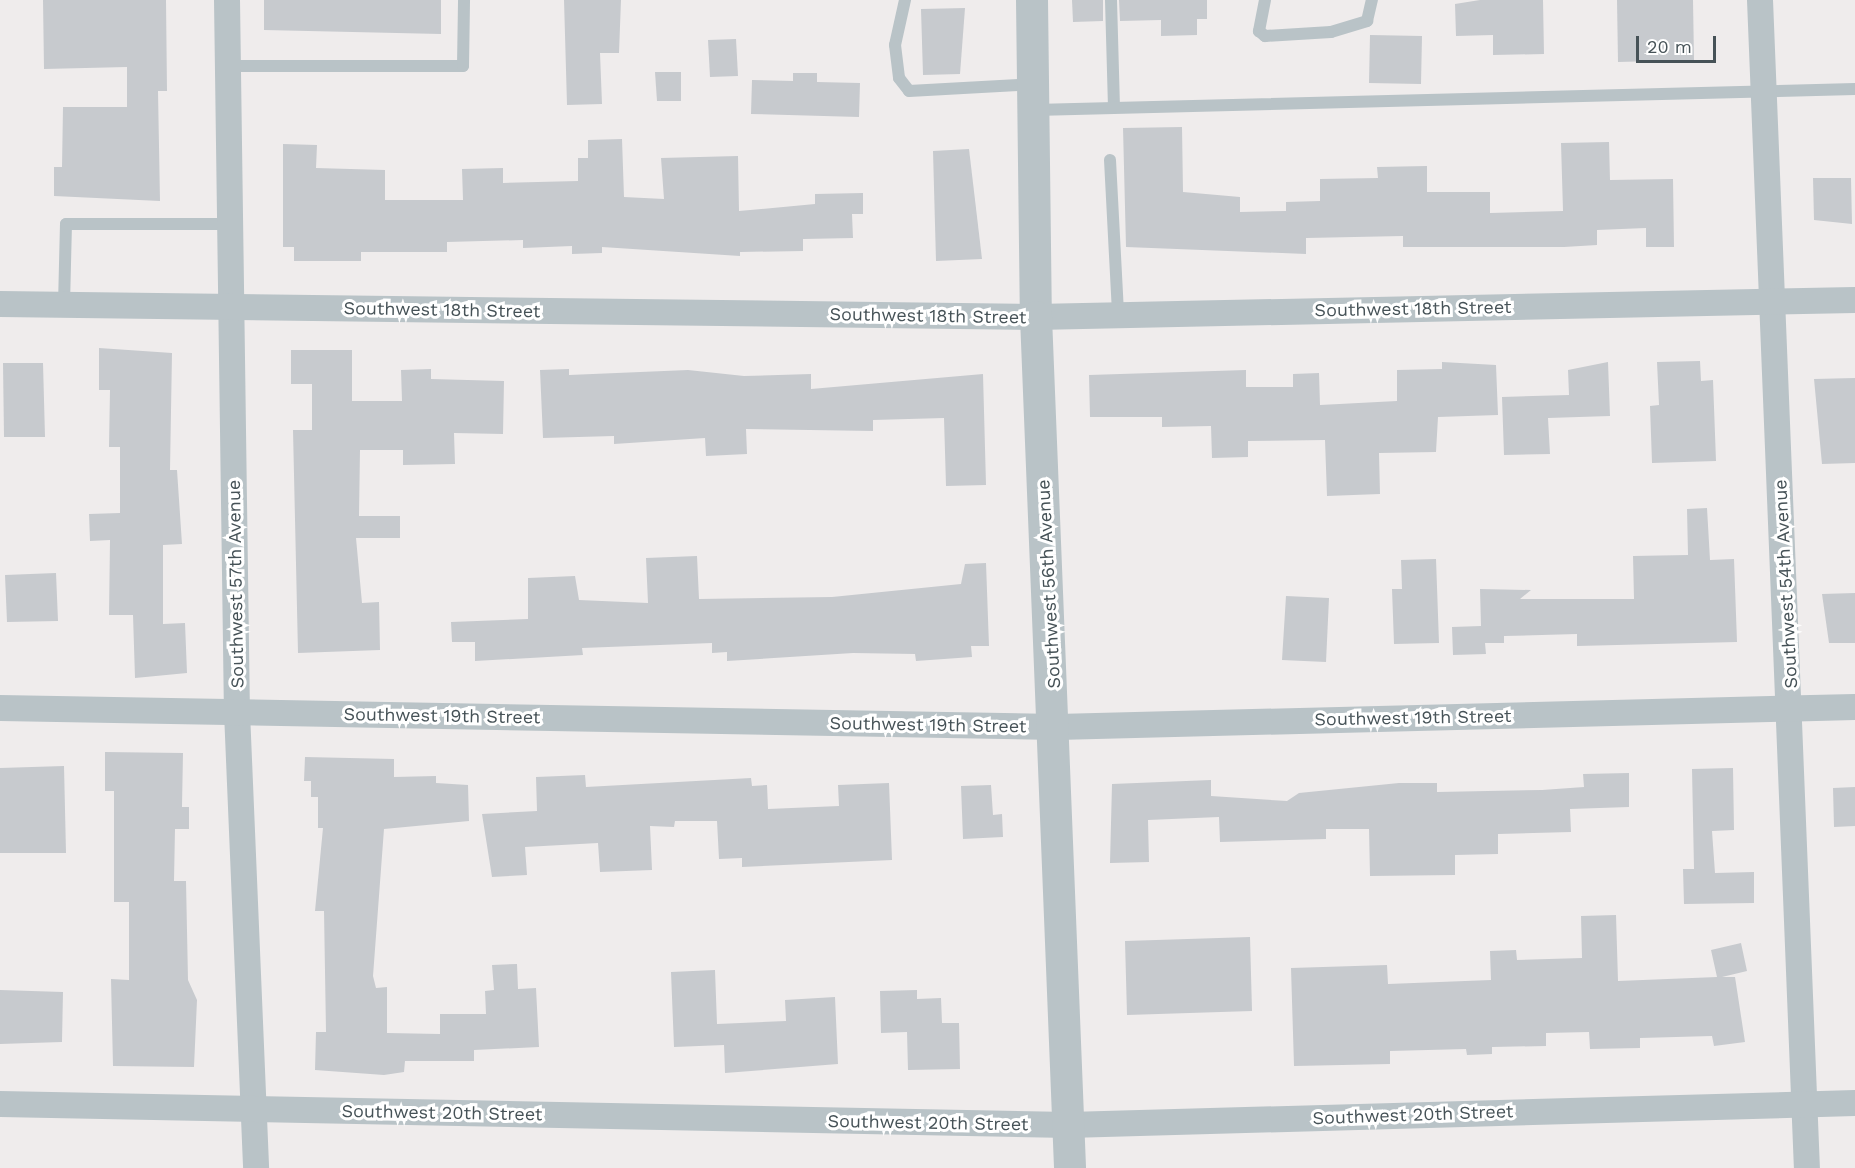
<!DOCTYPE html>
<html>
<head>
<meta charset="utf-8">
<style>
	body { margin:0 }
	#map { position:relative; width:1855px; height:1168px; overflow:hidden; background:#efecec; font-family:"Work Sans",sans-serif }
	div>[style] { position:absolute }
	.building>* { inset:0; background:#c7cace }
	.service>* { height:12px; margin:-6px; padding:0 6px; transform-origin:6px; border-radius:6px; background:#b9c3c7 }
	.minor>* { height:26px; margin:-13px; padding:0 13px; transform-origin:13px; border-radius:13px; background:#b9c3c7 }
	.tertiary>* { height:32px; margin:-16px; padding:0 16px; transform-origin:16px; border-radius:16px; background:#b9c3c7 }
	span { translate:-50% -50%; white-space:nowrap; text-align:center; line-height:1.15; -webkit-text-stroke:6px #fff; paint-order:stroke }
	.street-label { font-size:18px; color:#465257 }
	.scale { position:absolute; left:1636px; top:36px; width:80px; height:27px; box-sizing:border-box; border:3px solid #465257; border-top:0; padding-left:8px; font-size:18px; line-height:21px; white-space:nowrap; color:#465257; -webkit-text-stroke:4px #fff; paint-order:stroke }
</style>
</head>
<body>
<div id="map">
	<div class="building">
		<i style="clip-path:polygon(43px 0,166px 0,167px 91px,158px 91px,160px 201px,54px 196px,54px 167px,62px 167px,63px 107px,127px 107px,127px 67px,44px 69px)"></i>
		<i style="clip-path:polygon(264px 0,441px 0,441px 34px,264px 30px)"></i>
		<i style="clip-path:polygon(564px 0,621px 0,619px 53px,600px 53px,602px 104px,567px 105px)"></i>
		<i style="clip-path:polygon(1072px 0,1103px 0,1103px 21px,1073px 22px)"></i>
		<i style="clip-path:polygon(1119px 0,1207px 0,1207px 19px,1197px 19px,1197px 35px,1161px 36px,1161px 20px,1120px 21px)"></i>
		<i style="clip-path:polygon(1480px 0,1543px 0,1544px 54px,1493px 55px,1493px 35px,1456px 36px,1455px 4px)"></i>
		<i style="clip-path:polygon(1617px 0,1693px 0,1694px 60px,1618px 62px)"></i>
		<i style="clip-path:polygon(965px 8px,960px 74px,923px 75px,921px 9px)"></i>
		<i style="clip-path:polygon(1370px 35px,1422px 36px,1421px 84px,1369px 83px)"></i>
		<i style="clip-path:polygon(736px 39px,738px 76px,710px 77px,708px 40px)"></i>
		<i style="clip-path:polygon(655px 72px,681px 72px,681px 101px,657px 101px)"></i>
		<i style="clip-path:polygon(793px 73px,817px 73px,817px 82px,860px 83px,859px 117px,751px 114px,752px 80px,793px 81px)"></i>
		<i style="clip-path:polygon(1182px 127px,1183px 192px,1240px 197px,1240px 212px,1286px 211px,1286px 202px,1320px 201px,1320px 179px,1378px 178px,1377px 167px,1427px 166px,1427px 192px,1490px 192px,1490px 213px,1563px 211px,1561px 143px,1609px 142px,1610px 180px,1673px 179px,1674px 247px,1646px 247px,1646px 228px,1597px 230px,1597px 245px,1564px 247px,1403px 247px,1403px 236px,1306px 238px,1306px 254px,1126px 247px,1123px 128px)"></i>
		<i style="clip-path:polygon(622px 139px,624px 197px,664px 199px,661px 158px,738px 156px,739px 211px,815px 204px,815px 194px,863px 193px,863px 214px,852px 214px,853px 238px,803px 239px,803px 251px,740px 252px,740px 256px,602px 247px,602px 253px,572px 254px,572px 246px,523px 248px,523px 240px,447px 242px,447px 252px,361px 252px,361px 261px,294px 261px,294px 247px,283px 247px,283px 144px,317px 145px,316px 168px,385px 170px,385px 200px,463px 200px,462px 169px,503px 168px,503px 183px,578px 181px,578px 158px,588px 158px,588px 140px)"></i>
		<i style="clip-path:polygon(969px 149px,982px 259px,936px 261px,933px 151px)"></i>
		<i style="clip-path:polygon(1813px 178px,1851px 178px,1852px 224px,1814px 220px)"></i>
		<i style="clip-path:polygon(99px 348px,172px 353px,170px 470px,177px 470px,182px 544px,163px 545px,163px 624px,185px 623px,187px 673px,135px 678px,133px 615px,109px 615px,110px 540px,90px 541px,89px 514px,120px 513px,120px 447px,109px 447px,110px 390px,99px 390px)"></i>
		<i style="clip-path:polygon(291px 350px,352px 350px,352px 401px,402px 401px,401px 370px,431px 369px,431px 379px,504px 381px,503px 434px,454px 433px,455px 464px,403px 465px,403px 450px,360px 450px,359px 516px,400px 516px,400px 538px,356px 538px,362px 603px,379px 602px,380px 650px,298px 653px,293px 430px,312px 430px,312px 384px,291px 384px)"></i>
		<i style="clip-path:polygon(1700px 361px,1701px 381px,1713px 380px,1716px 461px,1652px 463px,1650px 406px,1659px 405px,1657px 362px)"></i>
		<i style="clip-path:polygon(1442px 362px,1496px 365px,1498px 415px,1438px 417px,1436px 452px,1379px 453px,1380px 494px,1327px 496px,1325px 440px,1248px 441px,1248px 457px,1212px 458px,1211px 426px,1162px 427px,1162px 417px,1090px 417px,1089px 375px,1246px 370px,1246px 387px,1293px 387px,1293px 374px,1319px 373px,1320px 405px,1397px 401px,1397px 370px,1442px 369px)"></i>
		<i style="clip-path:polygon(1608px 362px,1610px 416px,1548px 418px,1550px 454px,1504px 455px,1502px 397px,1569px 395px,1568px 370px)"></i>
		<i style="clip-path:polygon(3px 363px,43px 363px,45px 437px,4px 437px)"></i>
		<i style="clip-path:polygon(569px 369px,569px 375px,688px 370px,744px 376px,811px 374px,811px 389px,983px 374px,986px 485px,946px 486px,944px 418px,873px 420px,873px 431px,746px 429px,747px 454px,706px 456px,705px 438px,614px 444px,614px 436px,543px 438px,540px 370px)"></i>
		<i style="clip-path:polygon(1855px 378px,1855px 463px,1822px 464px,1814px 379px)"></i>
		<i style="clip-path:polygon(1707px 508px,1710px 560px,1734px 559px,1737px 642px,1577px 646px,1577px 634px,1504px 636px,1504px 643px,1485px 643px,1486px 654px,1453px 655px,1452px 627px,1481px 626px,1480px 589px,1531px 590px,1520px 599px,1634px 599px,1633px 556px,1688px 555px,1687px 509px)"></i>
		<i style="clip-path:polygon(697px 556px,699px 599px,832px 597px,961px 584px,965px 564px,986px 563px,989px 646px,971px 646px,972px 657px,916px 661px,915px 654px,853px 653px,727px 661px,727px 652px,712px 653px,712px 643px,582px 648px,583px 655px,475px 661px,475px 642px,452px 642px,451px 622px,528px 619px,528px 578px,575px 576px,579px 600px,648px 603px,646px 558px)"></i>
		<i style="clip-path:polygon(1436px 559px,1439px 643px,1394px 644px,1392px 589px,1402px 589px,1401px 560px)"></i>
		<i style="clip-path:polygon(56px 573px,58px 621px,7px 622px,5px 575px)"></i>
		<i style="clip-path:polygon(1855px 593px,1855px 643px,1829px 643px,1822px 594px)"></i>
		<i style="clip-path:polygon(1286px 596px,1329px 598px,1326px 662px,1282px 660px)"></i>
		<i style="clip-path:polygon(105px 752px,183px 753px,182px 807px,189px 807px,189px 829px,175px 829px,174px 881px,186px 881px,188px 980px,197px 1000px,194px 1067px,113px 1066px,111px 979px,129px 980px,129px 902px,114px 902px,114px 791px,105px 791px)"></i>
		<i style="clip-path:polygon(305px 757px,394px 759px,394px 777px,436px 776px,436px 783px,468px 785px,469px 821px,384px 829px,373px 976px,376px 988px,387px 987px,387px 1033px,440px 1034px,440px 1014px,486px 1014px,485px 991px,494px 990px,492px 965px,517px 964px,518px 989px,536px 988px,539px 1047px,474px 1050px,474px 1061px,405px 1061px,404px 1072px,384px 1075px,315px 1070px,316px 1032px,326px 1032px,324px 911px,315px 911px,323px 828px,318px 828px,318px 797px,311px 797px,311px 781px,304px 781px)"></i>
		<i style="clip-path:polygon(64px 766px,66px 853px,0 853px,0 768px)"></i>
		<i style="clip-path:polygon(1733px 768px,1734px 830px,1712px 831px,1715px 873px,1754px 872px,1754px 903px,1684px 904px,1683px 869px,1694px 869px,1692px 769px)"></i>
		<i style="clip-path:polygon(1629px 773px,1629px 807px,1570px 809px,1571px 832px,1498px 834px,1498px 854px,1455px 855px,1455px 875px,1370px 876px,1369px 829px,1326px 829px,1326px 839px,1220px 842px,1219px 817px,1148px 820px,1149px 862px,1110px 863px,1112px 784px,1211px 780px,1211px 796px,1287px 801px,1299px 793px,1399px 783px,1437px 783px,1437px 792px,1542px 790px,1584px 787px,1583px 774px)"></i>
		<i style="clip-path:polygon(585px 775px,586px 787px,751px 778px,752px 786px,767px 785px,768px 809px,839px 806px,838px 785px,889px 783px,892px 860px,742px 867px,742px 858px,719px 859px,717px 821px,675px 821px,674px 827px,650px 826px,652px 870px,600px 872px,598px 843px,525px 847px,527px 875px,492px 877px,482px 814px,537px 811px,536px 777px)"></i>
		<i style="clip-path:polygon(991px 785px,993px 815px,1002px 814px,1003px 837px,963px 839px,961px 786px)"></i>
		<i style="clip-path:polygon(1855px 787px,1855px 826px,1834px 827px,1833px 788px)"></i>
		<i style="clip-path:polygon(1616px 915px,1618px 981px,1717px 977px,1711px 950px,1741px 943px,1747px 971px,1722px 977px,1735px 977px,1745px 1042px,1714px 1046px,1712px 1036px,1640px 1038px,1640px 1048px,1590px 1049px,1589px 1032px,1546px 1033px,1546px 1046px,1492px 1047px,1492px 1054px,1467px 1055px,1466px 1049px,1390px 1051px,1390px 1064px,1294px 1066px,1291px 968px,1387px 965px,1388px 984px,1491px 980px,1490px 951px,1516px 950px,1517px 960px,1582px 958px,1581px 916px)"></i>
		<i style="clip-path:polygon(1250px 937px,1252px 1011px,1127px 1015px,1125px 941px)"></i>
		<i style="clip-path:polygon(715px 970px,717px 1024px,786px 1021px,785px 1000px,835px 997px,838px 1064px,725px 1073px,724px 1045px,674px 1047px,671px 972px)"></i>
		<i style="clip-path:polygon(0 990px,63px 992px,62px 1042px,0 1044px)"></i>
		<i style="clip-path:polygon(917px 990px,917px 999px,941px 998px,942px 1023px,959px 1023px,960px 1069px,908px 1070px,907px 1032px,881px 1033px,880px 991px)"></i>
	</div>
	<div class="service">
		<i style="left:905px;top:0;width:46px;rotate:102.5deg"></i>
		<i style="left:895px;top:45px;width:33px;rotate:83deg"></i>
		<i style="left:899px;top:78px;width:16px;rotate:52deg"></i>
		<i style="left:909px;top:91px;width:124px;rotate:-3.2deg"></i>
		<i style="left:1111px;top:0;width:108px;rotate:88.4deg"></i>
		<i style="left:1265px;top:0;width:32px;rotate:101deg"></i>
		<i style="left:1259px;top:31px;width:8px;rotate:40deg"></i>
		<i style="left:1265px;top:36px;width:66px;rotate:-3.5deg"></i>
		<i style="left:1331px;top:32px;width:38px;rotate:-17deg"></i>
		<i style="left:1367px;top:21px;width:22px;rotate:-77deg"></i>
		<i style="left:228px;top:66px;width:235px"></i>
		<i style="left:463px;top:66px;width:66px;rotate:-89.1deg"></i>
		<i style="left:1035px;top:110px;width:820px;rotate:-1.47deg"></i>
		<i style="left:1110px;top:160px;width:155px;rotate:87deg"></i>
		<i style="left:64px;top:305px;width:81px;rotate:-88.6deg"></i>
		<i style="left:66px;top:224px;width:164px"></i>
	</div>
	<div class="minor">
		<i style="left:227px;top:0;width:712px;rotate:89.2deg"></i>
		<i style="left:237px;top:712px;width:456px;rotate:87.6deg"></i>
		<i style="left:1760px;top:0;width:1169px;rotate:87.7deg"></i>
		<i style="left:0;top:304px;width:1036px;rotate:0.72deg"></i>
		<i style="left:1036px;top:317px;width:819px;rotate:-1.19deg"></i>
		<i style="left:0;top:708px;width:1057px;rotate:1.03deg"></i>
		<i style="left:1057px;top:727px;width:798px;rotate:-1.44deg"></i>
		<i style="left:0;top:1104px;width:1069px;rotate:1.13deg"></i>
		<i style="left:1069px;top:1125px;width:786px;rotate:-1.6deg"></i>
	</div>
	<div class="tertiary">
		<i style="left:1032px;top:0;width:317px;rotate:89.3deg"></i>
		<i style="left:1036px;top:317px;width:852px;rotate:87.71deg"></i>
	</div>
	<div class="street-label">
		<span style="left:1413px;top:309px;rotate:-1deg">Southwest 18th Street</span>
		<span style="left:442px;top:310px;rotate:1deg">Southwest 18th Street</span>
		<span style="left:928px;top:316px;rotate:1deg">Southwest 18th Street</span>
		<span style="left:236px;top:584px;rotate:-91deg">Southwest 57th Avenue</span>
		<span style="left:1049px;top:584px;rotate:-93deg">Southwest 56th Avenue</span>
		<span style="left:1786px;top:584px;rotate:-93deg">Southwest 54th Avenue</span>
		<span style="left:442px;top:716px;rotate:1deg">Southwest 19th Street</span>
		<span style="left:1413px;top:718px;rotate:-1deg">Southwest 19th Street</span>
		<span style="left:928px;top:725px;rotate:1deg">Southwest 19th Street</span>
		<span style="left:442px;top:1113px;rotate:1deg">Southwest 20th Street</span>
		<span style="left:1413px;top:1115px;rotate:-2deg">Southwest 20th Street</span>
		<span style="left:928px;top:1123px;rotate:1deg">Southwest 20th Street</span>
	</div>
	<div class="scale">20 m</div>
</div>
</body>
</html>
